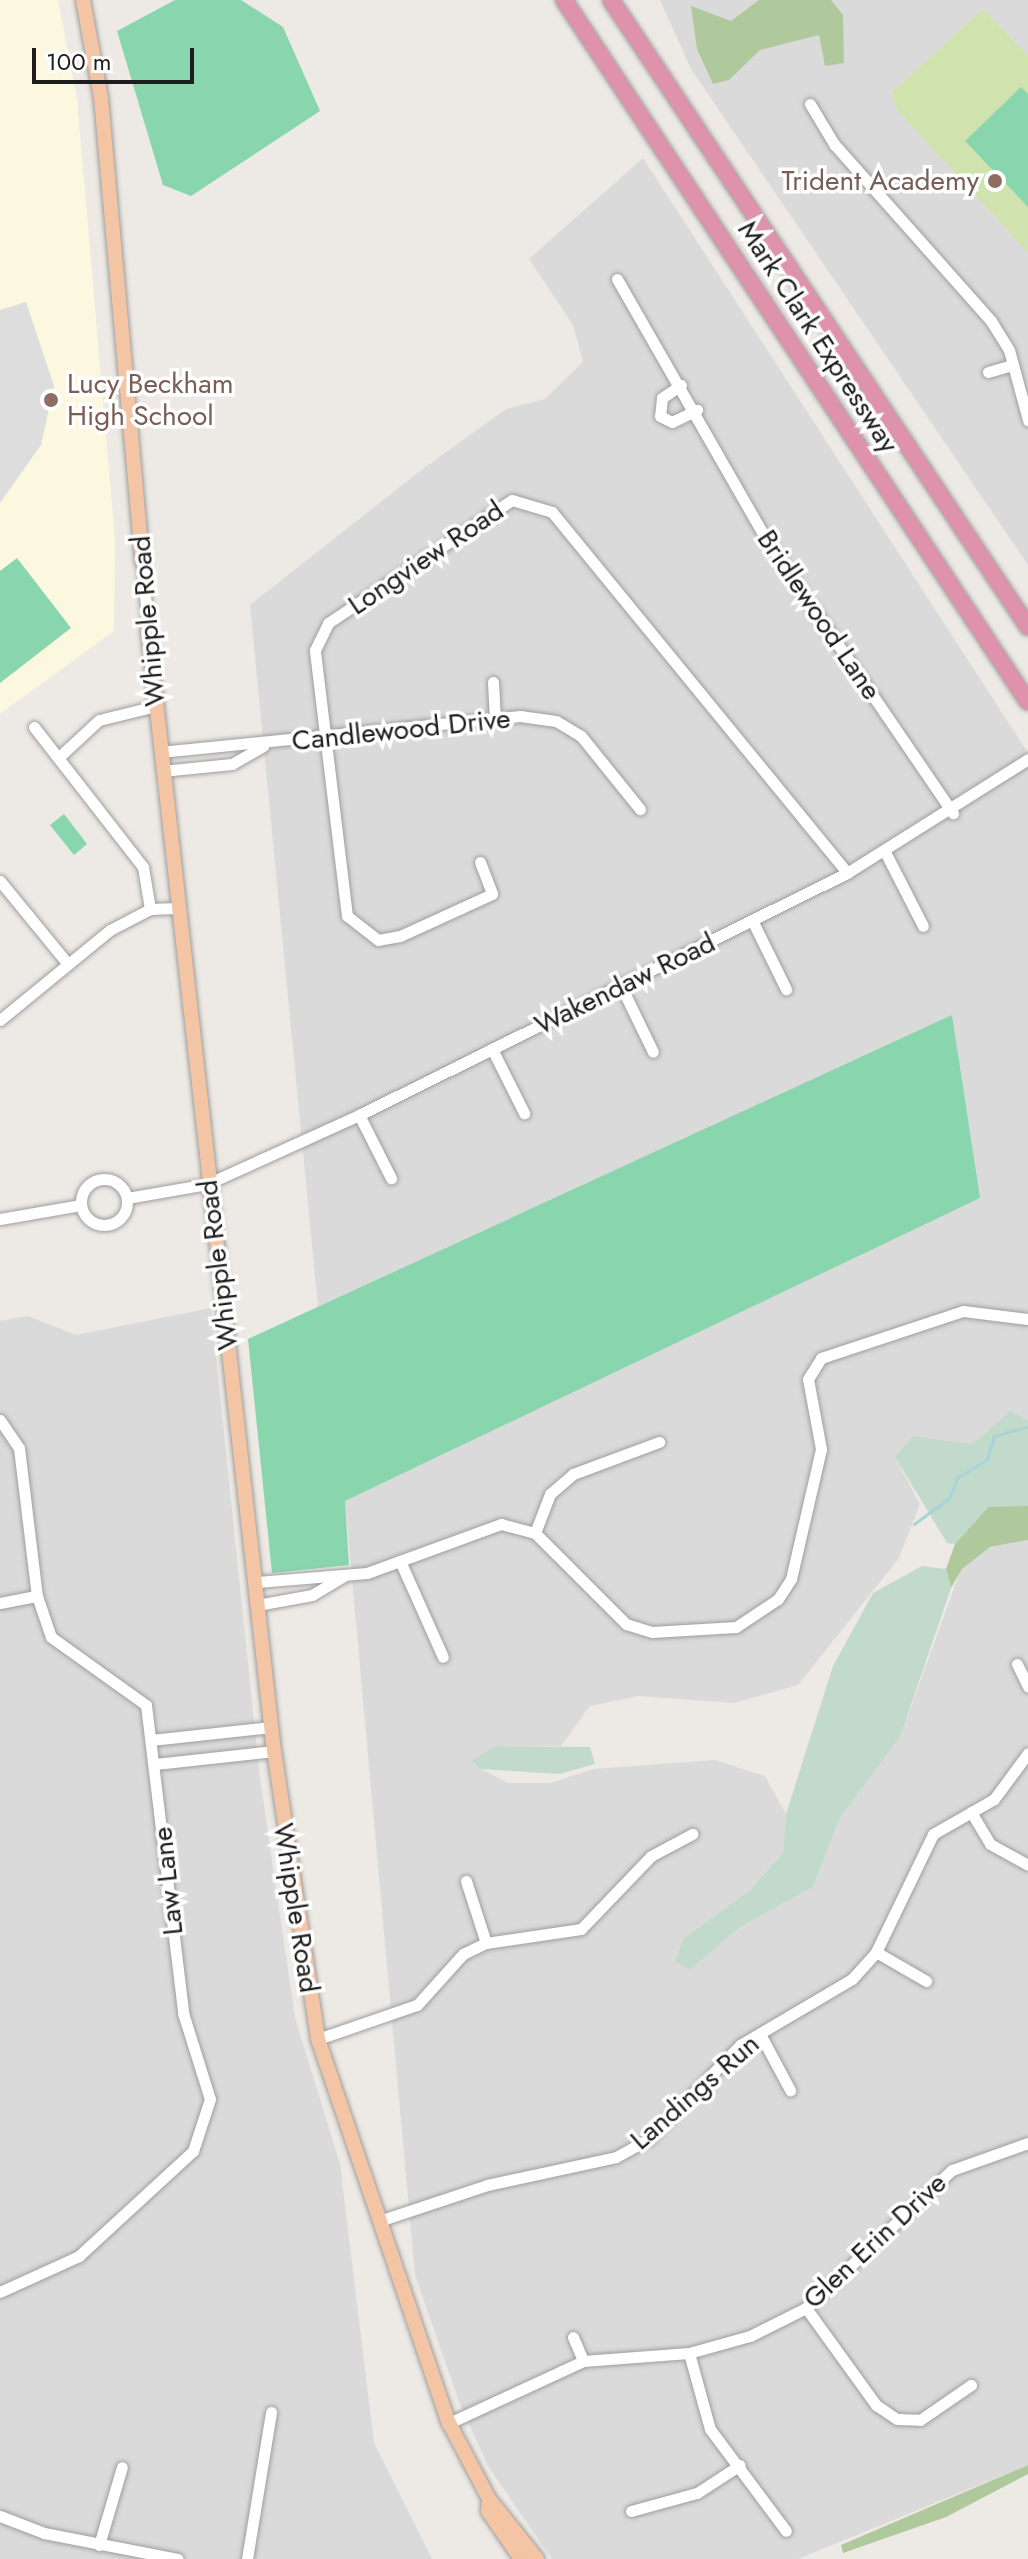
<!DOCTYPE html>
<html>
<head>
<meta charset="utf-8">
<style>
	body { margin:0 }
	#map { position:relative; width:1028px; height:2559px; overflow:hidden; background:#ede9e4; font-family:Jost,sans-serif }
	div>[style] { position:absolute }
	.residential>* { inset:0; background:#dbdada }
	.education>* { inset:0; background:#fcf8df }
	.grass>* { inset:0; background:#d0e3ae }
	.forest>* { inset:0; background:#b0c99c }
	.wetland>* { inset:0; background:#c2dacc }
	.pitch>* { inset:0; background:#89d5ad }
	.parking>* { inset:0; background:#ddd }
	.stream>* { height:3px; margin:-1.5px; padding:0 1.5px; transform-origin:1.5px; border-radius:1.5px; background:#a8d3d7 }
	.roads { filter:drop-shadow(0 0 2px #9e9e9e) drop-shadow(0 0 2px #9e9e9e) }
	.minor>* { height:11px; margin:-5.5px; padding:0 5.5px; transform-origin:5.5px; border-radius:5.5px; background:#fff }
	.minor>.ring { margin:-5.5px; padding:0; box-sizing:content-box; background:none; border:11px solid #fff; border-radius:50% }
	.major>* { height:14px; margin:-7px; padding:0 7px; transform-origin:7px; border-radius:7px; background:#f3c5a4 }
	.highway>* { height:16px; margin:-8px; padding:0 8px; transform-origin:8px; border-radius:8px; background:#de92ab }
	.dots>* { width:22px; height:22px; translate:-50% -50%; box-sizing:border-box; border:4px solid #fff; border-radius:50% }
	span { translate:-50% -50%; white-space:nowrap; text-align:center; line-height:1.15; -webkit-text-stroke:7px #fff; paint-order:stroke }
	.education-label { font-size:28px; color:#785e54 }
	.right { translate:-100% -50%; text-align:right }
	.left { translate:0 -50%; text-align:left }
	.street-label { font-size:28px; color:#1d1d1d }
	.scale { position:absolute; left:32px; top:48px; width:162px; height:36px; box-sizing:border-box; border:4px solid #1d1d1d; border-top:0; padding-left:10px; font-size:24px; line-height:28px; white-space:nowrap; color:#1d1d1d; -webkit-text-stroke:6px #fff; paint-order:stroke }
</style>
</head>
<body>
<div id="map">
	<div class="residential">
		<i style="clip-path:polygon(660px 0,1028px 0,1028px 56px,983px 9px,892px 92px,896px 109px,1028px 253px,1028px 565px,691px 69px)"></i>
		<i style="clip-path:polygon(643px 158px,1028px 753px,1028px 1420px,1010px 1411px,972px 1444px,928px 1438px,895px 1457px,920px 1504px,899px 1558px,798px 1685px,734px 1703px,639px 1696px,590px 1706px,561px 1746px,495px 1746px,481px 1769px,508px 1783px,550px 1783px,594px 1769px,715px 1760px,765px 1776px,786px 1814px,783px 1853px,750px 1890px,684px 1938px,690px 1970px,740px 1927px,813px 1887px,840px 1818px,900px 1737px,961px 1569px,990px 1547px,1028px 1540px,1028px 2465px,798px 2559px,552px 2559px,489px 2468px,459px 2402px,415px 2275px,345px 1501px,979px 1198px,952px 1016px,318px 1307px,250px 605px,420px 471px,506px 409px,545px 399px,583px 362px,573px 325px,529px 259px)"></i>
		<i style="clip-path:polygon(211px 1308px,260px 1778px,295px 2018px,340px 2164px,374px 2443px,432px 2559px,0 2559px,0 1321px,28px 1316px,76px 1335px)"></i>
	</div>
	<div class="education">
		<i style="clip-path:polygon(0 0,58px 0,77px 99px,115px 540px,114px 631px,0 714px)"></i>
	</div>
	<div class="grass">
		<i style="clip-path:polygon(983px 9px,1028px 56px,1028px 253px,896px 109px,892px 92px)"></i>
	</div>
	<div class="forest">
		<i style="clip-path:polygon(759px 0,831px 0,843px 15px,844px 63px,825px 66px,819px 35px,760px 50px,729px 80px,713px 84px,697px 49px,691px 6px,731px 21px)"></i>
		<i style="clip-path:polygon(1020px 1501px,1028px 1506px,1028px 1540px,990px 1547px,962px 1569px,951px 1588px,946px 1569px,955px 1544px,988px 1507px)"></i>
		<i style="clip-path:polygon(1028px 2465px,1028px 2474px,946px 2517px,843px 2553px,841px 2545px)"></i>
	</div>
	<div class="wetland">
		<i style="clip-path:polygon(1010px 1411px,1028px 1420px,1028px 1506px,988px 1507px,955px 1544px,947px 1543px,895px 1457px,913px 1436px,972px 1444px)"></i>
		<i style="clip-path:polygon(922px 1566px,946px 1569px,951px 1588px,900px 1737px,840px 1818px,813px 1887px,740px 1927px,690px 1970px,675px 1961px,684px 1938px,750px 1890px,783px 1853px,786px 1814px,833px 1666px,873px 1593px)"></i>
		<i style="clip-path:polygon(495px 1746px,590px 1747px,595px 1764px,559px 1774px,481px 1769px,472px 1761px)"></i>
	</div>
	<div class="pitch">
		<i style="clip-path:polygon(175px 0,241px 0,283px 27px,320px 111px,191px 196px,163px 185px,117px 31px)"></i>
		<i style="clip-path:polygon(1021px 87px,1028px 94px,1028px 207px,965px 141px)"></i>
		<i style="clip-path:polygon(17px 558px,71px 628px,0 683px,0 571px)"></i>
		<i style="clip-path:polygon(64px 814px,87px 844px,74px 855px,50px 825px)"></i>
		<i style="clip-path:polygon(952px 1015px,980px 1198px,345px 1501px,349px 1565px,272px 1573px,248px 1339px)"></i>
	</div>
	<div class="parking">
		<i style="clip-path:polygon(26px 302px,54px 386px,41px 445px,0 503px,0 310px)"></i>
	</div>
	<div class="stream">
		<i style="left:914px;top:1524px;width:44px;rotate:-36.6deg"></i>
		<i style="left:949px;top:1498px;width:22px;rotate:-68deg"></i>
		<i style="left:957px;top:1478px;width:36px;rotate:-32deg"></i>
		<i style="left:987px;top:1459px;width:24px;rotate:-73deg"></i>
		<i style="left:994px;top:1436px;width:35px;rotate:-16deg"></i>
	</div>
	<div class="roads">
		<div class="minor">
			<i style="left:810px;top:104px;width:47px;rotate:59deg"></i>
			<i style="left:834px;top:144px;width:237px;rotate:48.4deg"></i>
			<i style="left:991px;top:321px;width:34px;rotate:58deg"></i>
			<i style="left:1009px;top:350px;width:73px;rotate:74.8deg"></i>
			<i style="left:617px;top:279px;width:300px;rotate:60.2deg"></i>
			<i style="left:766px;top:539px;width:332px;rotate:55.7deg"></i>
			<i style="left:988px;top:372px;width:26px;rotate:-16deg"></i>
			<i style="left:681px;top:385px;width:23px;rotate:146deg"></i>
			<i style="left:662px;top:398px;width:18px;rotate:96deg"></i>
			<i style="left:660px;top:416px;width:13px;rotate:27deg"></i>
			<i style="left:672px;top:422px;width:28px;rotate:-26deg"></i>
			<i style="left:142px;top:561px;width:69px;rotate:85deg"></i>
			<i style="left:493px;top:682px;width:35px;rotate:87deg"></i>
			<i style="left:34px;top:727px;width:177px;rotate:52.1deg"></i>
			<i style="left:143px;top:867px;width:43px;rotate:80.5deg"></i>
			<i style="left:150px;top:909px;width:27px;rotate:-2deg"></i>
			<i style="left:160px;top:752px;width:362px;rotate:-5.7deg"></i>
			<i style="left:520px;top:716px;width:36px;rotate:8deg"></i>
			<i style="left:556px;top:721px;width:29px;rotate:31deg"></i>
			<i style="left:581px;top:736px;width:94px;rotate:51.1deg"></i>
			<i style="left:59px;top:757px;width:54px;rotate:-42.8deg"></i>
			<i style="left:99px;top:720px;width:59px;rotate:-13.8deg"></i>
			<i style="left:162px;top:771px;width:70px;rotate:-5.7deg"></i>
			<i style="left:232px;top:764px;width:36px;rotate:-30deg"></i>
			<i style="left:885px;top:852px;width:83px;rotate:62.8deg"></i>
			<i style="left:480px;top:862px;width:34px;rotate:69deg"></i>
			<i style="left:492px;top:894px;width:101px;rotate:155.5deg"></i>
			<i style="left:400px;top:936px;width:22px;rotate:170deg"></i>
			<i style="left:378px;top:940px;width:39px;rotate:-142deg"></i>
			<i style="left:347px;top:916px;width:268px;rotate:-96.9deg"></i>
			<i style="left:315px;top:650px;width:30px;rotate:-64deg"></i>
			<i style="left:328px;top:623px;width:221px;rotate:-33.8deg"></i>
			<i style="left:512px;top:500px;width:42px;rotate:16.7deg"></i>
			<i style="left:552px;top:512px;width:466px;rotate:50.7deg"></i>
			<i style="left:0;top:881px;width:106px;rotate:50.7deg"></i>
			<i style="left:753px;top:922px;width:75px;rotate:63.8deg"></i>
			<i style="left:621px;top:986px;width:73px;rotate:64.1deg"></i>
			<i style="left:0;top:1020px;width:142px;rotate:-39.3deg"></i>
			<i style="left:110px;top:930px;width:45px;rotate:-27.7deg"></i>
			<i style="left:492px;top:1049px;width:72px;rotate:63.4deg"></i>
			<i style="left:359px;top:1115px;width:71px;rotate:63.1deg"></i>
			<i class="ring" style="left:81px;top:1179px;width:35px;height:35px"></i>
			<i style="left:127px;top:1198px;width:81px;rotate:-9.9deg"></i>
			<i style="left:207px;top:1184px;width:167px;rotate:-24.4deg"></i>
			<i style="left:359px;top:1115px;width:545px;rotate:-26.38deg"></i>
			<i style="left:847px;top:873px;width:214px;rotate:-32.2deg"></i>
			<i style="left:0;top:1219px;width:82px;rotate:-9.8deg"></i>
			<i style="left:0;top:1420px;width:34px;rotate:56deg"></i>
			<i style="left:19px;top:1448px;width:149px;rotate:83.1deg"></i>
			<i style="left:37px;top:1596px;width:43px;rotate:71.1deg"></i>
			<i style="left:51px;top:1637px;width:117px;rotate:35.6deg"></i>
			<i style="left:146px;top:1705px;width:310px;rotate:83.1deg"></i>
			<i style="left:183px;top:2013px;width:90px;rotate:72.6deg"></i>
			<i style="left:210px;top:2099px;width:55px;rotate:108.1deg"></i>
			<i style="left:193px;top:2151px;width:155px;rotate:137.4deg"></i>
			<i style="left:79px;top:2256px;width:87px;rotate:155.5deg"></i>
			<i style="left:535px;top:1533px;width:42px;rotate:-69deg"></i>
			<i style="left:550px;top:1494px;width:30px;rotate:-41deg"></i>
			<i style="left:573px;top:1474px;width:92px;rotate:-20.4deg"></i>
			<i style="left:400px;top:1561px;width:105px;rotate:65.9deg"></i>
			<i style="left:257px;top:1582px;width:110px;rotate:-4.7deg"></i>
			<i style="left:367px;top:1573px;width:143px;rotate:-20.1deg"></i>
			<i style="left:501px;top:1524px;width:35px;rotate:15deg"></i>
			<i style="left:535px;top:1533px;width:129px;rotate:45deg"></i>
			<i style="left:626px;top:1624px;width:27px;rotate:17deg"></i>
			<i style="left:652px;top:1632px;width:84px;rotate:-3.4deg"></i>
			<i style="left:736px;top:1627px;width:50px;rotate:-33.7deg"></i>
			<i style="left:778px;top:1599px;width:24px;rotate:-57deg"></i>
			<i style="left:791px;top:1579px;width:133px;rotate:-77deg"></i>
			<i style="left:821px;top:1449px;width:71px;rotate:-100.5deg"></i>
			<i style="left:808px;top:1379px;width:25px;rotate:-58deg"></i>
			<i style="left:821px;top:1358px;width:150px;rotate:-18.3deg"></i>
			<i style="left:963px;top:1311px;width:65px;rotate:7deg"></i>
			<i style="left:0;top:1603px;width:38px;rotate:-11deg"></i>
			<i style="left:257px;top:1605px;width:56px;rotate:-10.3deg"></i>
			<i style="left:312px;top:1595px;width:37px;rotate:-31deg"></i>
			<i style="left:1017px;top:1664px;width:25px;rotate:64deg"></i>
			<i style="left:151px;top:1740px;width:121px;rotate:-6.2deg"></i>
			<i style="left:155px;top:1764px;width:120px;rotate:-6.2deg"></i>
			<i style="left:971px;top:1812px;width:37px;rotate:59deg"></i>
			<i style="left:990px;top:1844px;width:43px;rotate:28.9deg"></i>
			<i style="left:466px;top:1881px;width:65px;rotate:72.1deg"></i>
			<i style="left:876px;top:1952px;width:58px;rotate:30.1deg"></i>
			<i style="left:760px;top:2034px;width:64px;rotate:61.8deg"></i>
			<i style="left:318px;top:2039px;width:105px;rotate:-19deg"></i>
			<i style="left:417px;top:2005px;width:69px;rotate:-48deg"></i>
			<i style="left:463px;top:1954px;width:25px;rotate:-26deg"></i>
			<i style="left:486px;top:1943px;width:96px;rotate:-8.4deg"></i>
			<i style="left:581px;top:1929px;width:101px;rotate:-46.2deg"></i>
			<i style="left:651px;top:1856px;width:47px;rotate:-28.2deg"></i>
			<i style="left:382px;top:2220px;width:111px;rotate:-18.4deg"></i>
			<i style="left:487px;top:2185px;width:132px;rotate:-12.2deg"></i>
			<i style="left:616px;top:2157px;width:38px;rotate:-29deg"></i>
			<i style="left:649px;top:2139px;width:131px;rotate:-45.9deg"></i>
			<i style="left:740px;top:2045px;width:130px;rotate:-30.5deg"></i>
			<i style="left:852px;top:1979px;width:36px;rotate:-48deg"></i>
			<i style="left:876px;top:1952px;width:131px;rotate:-64.2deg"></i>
			<i style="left:933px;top:1834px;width:70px;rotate:-29.8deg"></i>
			<i style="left:994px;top:1799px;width:57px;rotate:-53.5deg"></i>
			<i style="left:806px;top:2308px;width:120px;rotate:54.2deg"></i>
			<i style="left:876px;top:2405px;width:25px;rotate:34deg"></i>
			<i style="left:897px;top:2419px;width:23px;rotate:2deg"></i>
			<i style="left:920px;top:2420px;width:62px;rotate:-34.5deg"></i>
			<i style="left:573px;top:2337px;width:26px;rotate:67deg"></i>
			<i style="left:689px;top:2353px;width:79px;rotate:74.6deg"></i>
			<i style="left:710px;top:2429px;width:127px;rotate:53.3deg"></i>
			<i style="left:449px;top:2423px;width:148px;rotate:-24.8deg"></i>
			<i style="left:583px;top:2361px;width:106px;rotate:-4.3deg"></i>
			<i style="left:689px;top:2353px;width:63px;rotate:-15.6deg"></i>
			<i style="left:750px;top:2336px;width:63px;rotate:-26.6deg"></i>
			<i style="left:806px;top:2308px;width:201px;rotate:-43.4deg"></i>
			<i style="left:952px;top:2170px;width:81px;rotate:-19.6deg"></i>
			<i style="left:631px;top:2511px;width:68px;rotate:-15.3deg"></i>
			<i style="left:697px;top:2493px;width:51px;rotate:-33.1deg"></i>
			<i style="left:0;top:2516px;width:47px;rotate:21.1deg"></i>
			<i style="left:44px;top:2533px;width:136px;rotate:11deg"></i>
			<i style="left:99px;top:2545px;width:81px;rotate:-73.6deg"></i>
			<i style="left:247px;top:2559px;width:149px;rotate:-80.7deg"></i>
		</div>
		<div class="major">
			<i style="left:83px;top:0;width:100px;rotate:79.6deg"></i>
			<i style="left:101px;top:98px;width:465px;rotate:84.9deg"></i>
			<i style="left:148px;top:630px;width:1128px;rotate:83.59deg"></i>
			<i style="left:274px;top:1751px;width:291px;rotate:81.3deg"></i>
			<i style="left:318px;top:2039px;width:406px;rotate:71.2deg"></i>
			<i style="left:449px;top:2423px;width:86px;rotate:62.2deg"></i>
			<i style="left:489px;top:2499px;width:77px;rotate:51.3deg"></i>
			<i style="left:489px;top:2499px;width:12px;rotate:95deg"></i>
			<i style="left:488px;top:2511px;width:58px;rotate:55.5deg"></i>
		</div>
		<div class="highway">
			<i style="left:564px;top:0;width:841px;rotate:56.54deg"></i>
			<i style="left:611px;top:0;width:753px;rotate:56.37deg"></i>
		</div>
	</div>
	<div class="dots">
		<i style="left:995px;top:181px;background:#8d6e63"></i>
		<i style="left:51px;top:400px;background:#8d6e63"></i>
	</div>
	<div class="education-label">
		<span class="right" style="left:979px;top:181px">Trident Academy</span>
		<span class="left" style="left:67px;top:400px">Lucy Beckham<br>High School</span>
	</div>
	<div class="street-label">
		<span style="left:818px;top:337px;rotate:57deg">Mark Clark Expressway</span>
		<span style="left:426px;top:558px;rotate:-34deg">Longview Road</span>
		<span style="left:819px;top:615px;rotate:56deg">Bridlewood Lane</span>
		<span style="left:148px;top:621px;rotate:-95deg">Whipple Road</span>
		<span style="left:401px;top:730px;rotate:-6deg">Candlewood Drive</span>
		<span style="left:625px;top:984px;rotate:-26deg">Wakendaw Road</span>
		<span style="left:218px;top:1265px;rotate:-97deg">Whipple Road</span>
		<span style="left:168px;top:1881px;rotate:-96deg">Law Lane</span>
		<span style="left:296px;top:1908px;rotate:81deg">Whipple Road</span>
		<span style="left:695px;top:2092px;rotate:-41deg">Landings Run</span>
		<span style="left:875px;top:2241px;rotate:-43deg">Glen Erin Drive</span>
	</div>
	<div class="scale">100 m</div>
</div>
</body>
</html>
